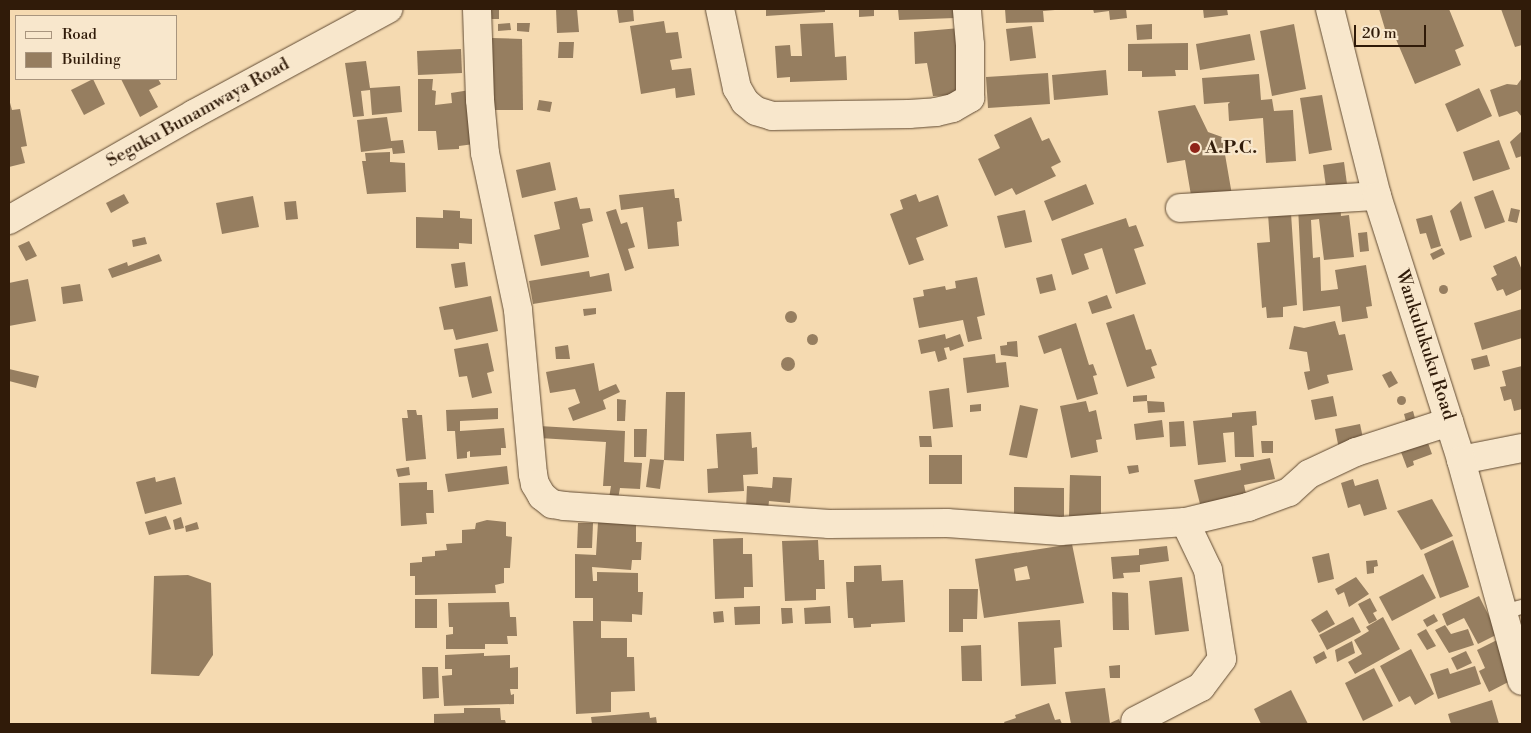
<!DOCTYPE html>
<html>
<head>
<meta charset="utf-8">
<style>
	body { margin:0 }
	#map { position:relative; width:1531px; height:733px; overflow:hidden; background:#f5dab1; font-family:"Libre Bodoni",serif }
	div>[style] { position:absolute }
	.building>* { inset:0; background:#967e60 }
	.round { border-radius:50% }
	.roads { filter:drop-shadow(0 0 1px #614b33) drop-shadow(0 0 1px #614b33) }
	.lane>* { height:14px; margin:-7px; padding:0 7px; transform-origin:7px; border-radius:7px; background:#f8e7cc }
	.street>* { height:28px; margin:-14px; padding:0 14px; transform-origin:14px; border-radius:14px; background:#f8e7cc }
	.secondary>* { height:28px; margin:-14px; padding:0 14px; transform-origin:14px; border-radius:14px; background:#f8e7cc }
	.dots>* { width:14px; height:14px; translate:-50% -50%; box-sizing:border-box; border:2px solid #f8e7cc; border-radius:50% }
	span { translate:-50% -50%; white-space:nowrap; text-align:center; line-height:1.15; -webkit-text-stroke:4.5px #f8e7cc; paint-order:stroke }
	.street-label { font-size:18px; color:#301b09 }
	.poi-label { font-size:18px; color:#301b09; font-weight:700 }
	.left { translate:0 -50%; text-align:left }
	.frame { position:absolute; inset:0; border:10px solid #301b09; pointer-events:none }
	.legend { position:absolute; left:15px; top:15px; width:162px; height:65px; box-sizing:border-box; background:#f8e7cc; border:1px solid #a8957e; margin:0; padding:6px 9px; list-style:none; font-size:15px; color:#301b09 }
	.legend li { display:flex; align-items:center; gap:10px; height:25px }
	.legend b { width:25px; border:1px solid #a8957e }
	.scale { position:absolute; left:1354px; top:25px; width:72px; height:22px; box-sizing:border-box; border:2px solid #301b09; border-top:0; padding-left:6px; font-size:15px; line-height:18px; white-space:nowrap; color:#301b09; -webkit-text-stroke:4px #f8e7cc; paint-order:stroke }
</style>
</head>
<body>
<div id="map">
	<div class="building">
		<i style="clip-path:polygon(490px 9px,499px 9px,499px 19px,490px 19px)"></i>
		<i style="clip-path:polygon(556px 9px,577px 9px,579px 32px,557px 33px)"></i>
		<i style="clip-path:polygon(617px 9px,633px 9px,634px 21px,619px 23px)"></i>
		<i style="clip-path:polygon(766px 9px,825px 9px,825px 12px,766px 16px)"></i>
		<i style="clip-path:polygon(859px 9px,874px 9px,874px 16px,859px 17px)"></i>
		<i style="clip-path:polygon(898px 9px,954px 9px,955px 18px,899px 20px)"></i>
		<i style="clip-path:polygon(1005px 9px,1054px 9px,1055px 10px,1043px 11px,1044px 22px,1006px 23px)"></i>
		<i style="clip-path:polygon(1093px 9px,1126px 9px,1127px 18px,1110px 20px,1109px 11px,1094px 13px)"></i>
		<i style="clip-path:polygon(1203px 9px,1227px 9px,1228px 15px,1204px 18px)"></i>
		<i style="clip-path:polygon(1379px 9px,1449px 9px,1464px 46px,1455px 50px,1461px 65px,1415px 84px,1395px 37px,1385px 29px)"></i>
		<i style="clip-path:polygon(1501px 9px,1522px 9px,1522px 45px,1515px 47px)"></i>
		<i style="clip-path:polygon(664px 21px,666px 33px,678px 32px,682px 58px,670px 60px,672px 70px,691px 68px,695px 95px,676px 98px,675px 88px,641px 94px,630px 26px)"></i>
		<i style="clip-path:polygon(510px 23px,511px 30px,498px 31px,498px 24px)"></i>
		<i style="clip-path:polygon(517px 23px,530px 23px,529px 32px,517px 31px)"></i>
		<i style="clip-path:polygon(833px 23px,835px 57px,846px 56px,847px 80px,790px 82px,790px 77px,777px 78px,775px 46px,790px 45px,791px 56px,802px 56px,800px 24px)"></i>
		<i style="clip-path:polygon(1152px 24px,1152px 39px,1137px 40px,1136px 25px)"></i>
		<i style="clip-path:polygon(1294px 24px,1306px 89px,1272px 96px,1260px 31px)"></i>
		<i style="clip-path:polygon(1032px 26px,1036px 58px,1010px 61px,1006px 29px)"></i>
		<i style="clip-path:polygon(960px 28px,964px 84px,954px 95px,933px 96px,927px 63px,915px 64px,914px 32px)"></i>
		<i style="clip-path:polygon(1250px 34px,1255px 60px,1200px 70px,1196px 44px)"></i>
		<i style="clip-path:polygon(492px 38px,522px 39px,523px 110px,493px 110px)"></i>
		<i style="clip-path:polygon(559px 42px,574px 42px,573px 58px,558px 58px)"></i>
		<i style="clip-path:polygon(1188px 43px,1188px 70px,1175px 70px,1176px 76px,1142px 77px,1142px 71px,1128px 71px,1128px 44px)"></i>
		<i style="clip-path:polygon(461px 49px,462px 73px,418px 75px,417px 51px)"></i>
		<i style="clip-path:polygon(366px 61px,370px 88px,400px 86px,402px 112px,372px 115px,370px 90px,361px 91px,364px 116px,353px 117px,345px 63px)"></i>
		<i style="clip-path:polygon(1106px 70px,1108px 95px,1054px 100px,1052px 75px)"></i>
		<i style="clip-path:polygon(1048px 73px,1050px 104px,988px 108px,986px 77px)"></i>
		<i style="clip-path:polygon(1259px 74px,1261px 100px,1272px 99px,1274px 111px,1293px 110px,1296px 161px,1266px 163px,1263px 118px,1229px 121px,1228px 104px,1230px 102px,1204px 104px,1202px 78px)"></i>
		<i style="clip-path:polygon(1522px 78px,1522px 117px,1517px 111px,1499px 117px,1490px 90px,1507px 84px,1517px 85px)"></i>
		<i style="clip-path:polygon(93px 79px,105px 104px,84px 115px,71px 90px)"></i>
		<i style="clip-path:polygon(121px 79px,158px 79px,161px 84px,149px 90px,158px 107px,140px 117px)"></i>
		<i style="clip-path:polygon(418px 79px,433px 79px,432px 90px,436px 91px,435px 105px,452px 103px,451px 93px,470px 90px,474px 144px,459px 146px,459px 149px,438px 150px,436px 131px,418px 131px)"></i>
		<i style="clip-path:polygon(1479px 88px,1492px 116px,1457px 132px,1445px 104px)"></i>
		<i style="clip-path:polygon(1322px 95px,1332px 150px,1309px 154px,1300px 98px)"></i>
		<i style="clip-path:polygon(9px 99px,12px 110px,20px 109px,27px 146px,21px 147px,25px 163px,9px 167px)"></i>
		<i style="clip-path:polygon(539px 100px,552px 102px,550px 112px,537px 110px)"></i>
		<i style="clip-path:polygon(1195px 105px,1208px 132px,1222px 137px,1232px 195px,1192px 201px,1185px 160px,1167px 163px,1158px 111px)"></i>
		<i style="clip-path:polygon(387px 117px,391px 141px,403px 140px,405px 153px,393px 154px,392px 148px,361px 152px,357px 120px)"></i>
		<i style="clip-path:polygon(1031px 117px,1042px 141px,1049px 138px,1061px 162px,1051px 167px,1056px 176px,1016px 195px,1012px 188px,995px 196px,978px 159px,1000px 148px,994px 135px)"></i>
		<i style="clip-path:polygon(1522px 131px,1522px 156px,1516px 158px,1510px 142px)"></i>
		<i style="clip-path:polygon(1499px 140px,1510px 169px,1473px 181px,1463px 152px)"></i>
		<i style="clip-path:polygon(390px 152px,390px 162px,405px 163px,406px 192px,367px 194px,362px 161px,366px 161px,365px 153px)"></i>
		<i style="clip-path:polygon(550px 162px,556px 190px,522px 198px,516px 170px)"></i>
		<i style="clip-path:polygon(1344px 162px,1347px 184px,1326px 187px,1323px 165px)"></i>
		<i style="clip-path:polygon(1086px 184px,1094px 204px,1052px 221px,1044px 201px)"></i>
		<i style="clip-path:polygon(674px 189px,675px 198px,679px 198px,682px 221px,677px 222px,679px 246px,648px 249px,643px 207px,621px 210px,619px 195px)"></i>
		<i style="clip-path:polygon(1493px 190px,1505px 222px,1485px 229px,1474px 197px)"></i>
		<i style="clip-path:polygon(124px 194px,129px 203px,111px 213px,106px 203px)"></i>
		<i style="clip-path:polygon(916px 194px,919px 202px,938px 195px,948px 226px,916px 238px,924px 260px,909px 265px,890px 214px,903px 209px,900px 200px)"></i>
		<i style="clip-path:polygon(253px 196px,259px 227px,222px 234px,216px 203px)"></i>
		<i style="clip-path:polygon(577px 197px,580px 209px,590px 208px,593px 221px,582px 224px,589px 257px,541px 266px,534px 235px,560px 229px,554px 202px)"></i>
		<i style="clip-path:polygon(296px 201px,298px 219px,286px 220px,284px 202px)"></i>
		<i style="clip-path:polygon(1461px 201px,1472px 237px,1460px 241px,1450px 211px)"></i>
		<i style="clip-path:polygon(1340px 202px,1341px 216px,1349px 215px,1354px 257px,1324px 260px,1319px 219px,1311px 220px,1313px 258px,1320px 257px,1321px 291px,1338px 289px,1335px 270px,1366px 265px,1372px 306px,1366px 307px,1368px 318px,1342px 322px,1340px 306px,1303px 311px,1298px 206px)"></i>
		<i style="clip-path:polygon(1511px 208px,1520px 210px,1517px 223px,1508px 221px)"></i>
		<i style="clip-path:polygon(616px 209px,621px 224px,627px 222px,635px 247px,628px 249px,634px 268px,625px 271px,606px 212px)"></i>
		<i style="clip-path:polygon(443px 210px,460px 211px,460px 218px,472px 219px,472px 244px,459px 243px,459px 249px,416px 248px,416px 217px,443px 218px)"></i>
		<i style="clip-path:polygon(1025px 210px,1032px 242px,1005px 248px,997px 216px)"></i>
		<i style="clip-path:polygon(1291px 213px,1297px 305px,1283px 307px,1283px 317px,1267px 318px,1266px 307px,1262px 308px,1257px 243px,1270px 242px,1268px 214px)"></i>
		<i style="clip-path:polygon(1432px 215px,1441px 246px,1431px 249px,1426px 233px,1420px 234px,1416px 219px)"></i>
		<i style="clip-path:polygon(1126px 218px,1129px 227px,1136px 225px,1144px 246px,1134px 249px,1146px 284px,1116px 294px,1102px 248px,1084px 254px,1089px 269px,1072px 275px,1061px 239px)"></i>
		<i style="clip-path:polygon(1367px 232px,1369px 251px,1360px 252px,1358px 233px)"></i>
		<i style="clip-path:polygon(145px 237px,147px 244px,133px 247px,132px 240px)"></i>
		<i style="clip-path:polygon(29px 241px,37px 256px,26px 261px,18px 246px)"></i>
		<i style="clip-path:polygon(1442px 248px,1445px 254px,1433px 260px,1430px 254px)"></i>
		<i style="clip-path:polygon(159px 254px,162px 261px,112px 278px,108px 269px,127px 262px,128px 266px)"></i>
		<i style="clip-path:polygon(1516px 256px,1522px 270px,1522px 289px,1506px 296px,1503px 289px,1497px 291px,1491px 278px,1497px 275px,1493px 266px)"></i>
		<i style="clip-path:polygon(465px 262px,468px 286px,455px 288px,451px 264px)"></i>
		<i style="clip-path:polygon(589px 271px,590px 277px,609px 273px,612px 291px,533px 304px,529px 281px)"></i>
		<i style="clip-path:polygon(1052px 274px,1056px 290px,1040px 294px,1036px 278px)"></i>
		<i style="clip-path:polygon(977px 277px,985px 315px,977px 317px,982px 339px,968px 342px,963px 320px,919px 328px,913px 298px,924px 296px,923px 290px,945px 286px,946px 290px,956px 288px,955px 281px)"></i>
		<i style="clip-path:polygon(28px 279px,36px 321px,9px 326px,9px 283px)"></i>
		<i style="clip-path:polygon(80px 284px,83px 301px,63px 304px,61px 287px)"></i>
		<i class="round" style="left:1438.5px;top:284.5px;width:9px;height:9px"></i>
		<i style="clip-path:polygon(1107px 295px,1112px 308px,1092px 314px,1088px 302px)"></i>
		<i style="clip-path:polygon(491px 296px,498px 331px,456px 340px,453px 329px,444px 330px,439px 307px)"></i>
		<i style="clip-path:polygon(596px 308px,596px 314px,584px 316px,583px 309px)"></i>
		<i style="clip-path:polygon(1522px 309px,1522px 338px,1482px 350px,1474px 323px)"></i>
		<i class="round" style="left:785px;top:311px;width:12px;height:12px"></i>
		<i style="clip-path:polygon(1134px 314px,1146px 350px,1151px 349px,1157px 365px,1151px 367px,1155px 378px,1127px 387px,1106px 323px)"></i>
		<i style="clip-path:polygon(1335px 321px,1339px 335px,1345px 334px,1353px 370px,1327px 375px,1329px 383px,1308px 390px,1304px 372px,1310px 371px,1307px 352px,1289px 349px,1294px 326px,1304px 328px)"></i>
		<i style="clip-path:polygon(1076px 323px,1089px 365px,1093px 364px,1097px 375px,1093px 376px,1098px 394px,1077px 400px,1061px 348px,1044px 354px,1038px 336px)"></i>
		<i class="round" style="left:806.5px;top:333.5px;width:11px;height:11px"></i>
		<i style="clip-path:polygon(945px 334px,946px 339px,960px 334px,964px 346px,950px 351px,949px 347px,944px 348px,947px 359px,938px 362px,935px 351px,921px 354px,918px 340px)"></i>
		<i style="clip-path:polygon(1017px 341px,1018px 357px,1001px 355px,1000px 346px,1007px 345px,1007px 342px)"></i>
		<i style="clip-path:polygon(488px 343px,494px 371px,487px 373px,492px 393px,472px 398px,467px 376px,459px 377px,454px 349px)"></i>
		<i style="clip-path:polygon(568px 345px,570px 359px,556px 359px,555px 347px)"></i>
		<i style="clip-path:polygon(995px 354px,996px 363px,1006px 362px,1009px 387px,967px 393px,963px 358px)"></i>
		<i style="clip-path:polygon(1487px 355px,1490px 366px,1474px 370px,1471px 359px)"></i>
		<i class="round" style="left:781px;top:357px;width:14px;height:14px"></i>
		<i style="clip-path:polygon(594px 363px,599px 391px,616px 384px,620px 392px,603px 400px,606px 409px,573px 421px,568px 408px,580px 403px,575px 389px,550px 393px,546px 372px)"></i>
		<i style="clip-path:polygon(1522px 366px,1522px 409px,1514px 411px,1511px 399px,1504px 401px,1500px 387px,1506px 386px,1502px 371px)"></i>
		<i style="clip-path:polygon(9px 369px,39px 376px,36px 388px,9px 381px)"></i>
		<i style="clip-path:polygon(1391px 371px,1398px 383px,1389px 388px,1382px 375px)"></i>
		<i style="clip-path:polygon(949px 388px,953px 427px,933px 429px,929px 391px)"></i>
		<i style="clip-path:polygon(666px 392px,685px 392px,684px 461px,664px 460px,660px 489px,646px 487px,650px 459px,664px 460px)"></i>
		<i style="clip-path:polygon(1147px 395px,1147px 401px,1133px 402px,1133px 396px)"></i>
		<i class="round" style="left:1396.5px;top:395.5px;width:9px;height:9px"></i>
		<i style="clip-path:polygon(1333px 396px,1337px 416px,1315px 420px,1311px 400px)"></i>
		<i style="clip-path:polygon(617px 399px,626px 400px,625px 421px,617px 421px)"></i>
		<i style="clip-path:polygon(1086px 401px,1089px 412px,1096px 410px,1102px 439px,1096px 440px,1098px 452px,1071px 458px,1060px 406px)"></i>
		<i style="clip-path:polygon(1147px 401px,1164px 402px,1165px 412px,1148px 413px)"></i>
		<i style="clip-path:polygon(981px 404px,981px 411px,970px 412px,970px 405px)"></i>
		<i style="clip-path:polygon(1020px 405px,1038px 409px,1027px 458px,1009px 455px)"></i>
		<i style="clip-path:polygon(498px 408px,498px 419px,460px 421px,460px 431px,504px 428px,506px 448px,501px 448px,501px 455px,470px 457px,470px 451px,467px 452px,467px 458px,457px 459px,455px 431px,447px 431px,446px 410px)"></i>
		<i style="clip-path:polygon(407px 410px,416px 410px,417px 415px,422px 415px,426px 459px,406px 461px,402px 418px,408px 418px)"></i>
		<i style="clip-path:polygon(1256px 411px,1257px 425px,1252px 426px,1254px 457px,1235px 457px,1234px 432px,1223px 433px,1226px 462px,1198px 465px,1193px 421px,1232px 417px,1232px 413px)"></i>
		<i style="clip-path:polygon(1413px 411px,1416px 422px,1407px 425px,1404px 414px)"></i>
		<i style="clip-path:polygon(1162px 420px,1164px 437px,1136px 440px,1134px 424px)"></i>
		<i style="clip-path:polygon(1184px 421px,1186px 446px,1170px 447px,1169px 422px)"></i>
		<i style="clip-path:polygon(1360px 424px,1364px 443px,1339px 449px,1335px 429px)"></i>
		<i style="clip-path:polygon(539px 426px,625px 431px,624px 462px,642px 463px,640px 489px,620px 488px,618px 499px,609px 498px,611px 486px,603px 486px,606px 442px,539px 438px)"></i>
		<i style="clip-path:polygon(634px 429px,647px 429px,646px 457px,634px 457px)"></i>
		<i style="clip-path:polygon(751px 432px,752px 448px,757px 447px,758px 474px,743px 475px,744px 491px,708px 493px,707px 469px,718px 468px,716px 434px)"></i>
		<i style="clip-path:polygon(919px 436px,931px 436px,932px 447px,920px 447px)"></i>
		<i style="clip-path:polygon(1261px 441px,1273px 441px,1273px 453px,1262px 453px)"></i>
		<i style="clip-path:polygon(1428px 443px,1432px 454px,1413px 461px,1414px 465px,1407px 468px,1401px 452px)"></i>
		<i style="clip-path:polygon(929px 455px,962px 455px,962px 484px,929px 484px)"></i>
		<i style="clip-path:polygon(1270px 458px,1275px 479px,1244px 485px,1246px 494px,1200px 504px,1194px 480px,1241px 470px,1240px 464px)"></i>
		<i style="clip-path:polygon(1138px 465px,1139px 472px,1129px 474px,1127px 466px)"></i>
		<i style="clip-path:polygon(507px 466px,509px 484px,448px 492px,445px 474px)"></i>
		<i style="clip-path:polygon(409px 467px,410px 475px,398px 477px,396px 469px)"></i>
		<i style="clip-path:polygon(1070px 475px,1101px 476px,1101px 519px,1069px 518px)"></i>
		<i style="clip-path:polygon(155px 477px,156px 482px,175px 477px,182px 504px,145px 514px,136px 482px)"></i>
		<i style="clip-path:polygon(773px 477px,792px 478px,790px 503px,769px 501px,768px 510px,746px 509px,747px 486px,772px 488px)"></i>
		<i style="clip-path:polygon(1353px 479px,1355px 486px,1378px 479px,1387px 509px,1364px 516px,1360px 504px,1348px 508px,1341px 483px)"></i>
		<i style="clip-path:polygon(427px 482px,427px 490px,433px 490px,434px 513px,426px 513px,427px 524px,401px 526px,399px 483px)"></i>
		<i style="clip-path:polygon(1014px 487px,1064px 488px,1064px 520px,1014px 520px)"></i>
		<i style="clip-path:polygon(1432px 499px,1453px 536px,1421px 550px,1397px 511px)"></i>
		<i style="clip-path:polygon(166px 516px,171px 529px,149px 535px,145px 522px)"></i>
		<i style="clip-path:polygon(181px 517px,184px 528px,175px 530px,173px 520px)"></i>
		<i style="clip-path:polygon(487px 520px,506px 522px,506px 536px,512px 537px,510px 568px,504px 568px,504px 583px,495px 585px,496px 593px,415px 595px,415px 576px,410px 576px,410px 563px,422px 562px,422px 557px,435px 556px,435px 551px,447px 550px,446px 544px,462px 543px,462px 530px,475px 529px,476px 523px)"></i>
		<i style="clip-path:polygon(197px 522px,199px 529px,186px 532px,185px 526px)"></i>
		<i style="clip-path:polygon(598px 522px,636px 525px,636px 542px,642px 542px,641px 560px,632px 560px,631px 570px,592px 567px,593px 581px,597px 581px,597px 572px,638px 573px,638px 592px,643px 592px,642px 615px,632px 614px,632px 622px,601px 621px,601px 638px,627px 638px,627px 657px,634px 657px,635px 691px,611px 692px,611px 712px,576px 714px,573px 621px,593px 621px,593px 598px,575px 598px,575px 554px,596px 555px)"></i>
		<i style="clip-path:polygon(578px 523px,593px 523px,592px 548px,577px 548px)"></i>
		<i style="clip-path:polygon(743px 538px,743px 554px,752px 554px,753px 587px,744px 587px,744px 598px,715px 599px,713px 539px)"></i>
		<i style="clip-path:polygon(818px 540px,819px 560px,824px 560px,825px 589px,816px 589px,816px 600px,785px 601px,782px 541px)"></i>
		<i style="clip-path:polygon(1453px 540px,1469px 587px,1440px 598px,1424px 554px)"></i>
		<i style="clip-path:polygon(evenodd,1072px 544px,1084px 603px,984px 618px,975px 559px,1072px 544px,1027px 566px,1030px 579px,1016px 581px,1014px 569px,1027px 566px)"></i>
		<i style="clip-path:polygon(1167px 546px,1169px 561px,1140px 565px,1140px 572px,1123px 573px,1124px 578px,1113px 579px,1111px 557px,1139px 555px,1139px 549px)"></i>
		<i style="clip-path:polygon(1329px 553px,1334px 579px,1318px 583px,1312px 557px)"></i>
		<i style="clip-path:polygon(1377px 560px,1378px 566px,1374px 567px,1374px 573px,1367px 574px,1366px 561px)"></i>
		<i style="clip-path:polygon(881px 565px,882px 581px,903px 580px,905px 622px,871px 624px,871px 627px,854px 628px,853px 618px,848px 618px,846px 582px,854px 582px,854px 566px)"></i>
		<i style="clip-path:polygon(1423px 574px,1436px 598px,1392px 621px,1379px 597px)"></i>
		<i style="clip-path:polygon(188px 575px,211px 583px,213px 655px,199px 676px,151px 674px,154px 576px)"></i>
		<i style="clip-path:polygon(1182px 577px,1189px 631px,1155px 635px,1149px 581px)"></i>
		<i style="clip-path:polygon(1356px 577px,1369px 594px,1349px 607px,1344px 592px,1338px 595px,1335px 589px)"></i>
		<i style="clip-path:polygon(949px 589px,978px 589px,977px 619px,963px 619px,963px 632px,949px 632px)"></i>
		<i style="clip-path:polygon(1112px 592px,1128px 593px,1129px 630px,1113px 630px)"></i>
		<i style="clip-path:polygon(1479px 596px,1498px 634px,1478px 644px,1464px 618px,1447px 626px,1442px 614px)"></i>
		<i style="clip-path:polygon(1370px 598px,1377px 611px,1373px 613px,1377px 620px,1369px 624px,1358px 604px)"></i>
		<i style="clip-path:polygon(415px 599px,437px 599px,437px 628px,415px 628px)"></i>
		<i style="clip-path:polygon(509px 602px,510px 617px,516px 617px,517px 636px,507px 636px,508px 644px,485px 644px,485px 649px,446px 649px,446px 635px,453px 634px,453px 627px,449px 627px,448px 603px)"></i>
		<i style="clip-path:polygon(760px 606px,760px 624px,735px 625px,734px 607px)"></i>
		<i style="clip-path:polygon(830px 606px,831px 623px,805px 624px,804px 608px)"></i>
		<i style="clip-path:polygon(781px 608px,792px 608px,793px 623px,782px 624px)"></i>
		<i style="clip-path:polygon(1327px 610px,1335px 624px,1319px 633px,1311px 620px)"></i>
		<i style="clip-path:polygon(723px 611px,724px 622px,714px 623px,713px 612px)"></i>
		<i style="clip-path:polygon(1434px 614px,1438px 621px,1427px 627px,1423px 620px)"></i>
		<i style="clip-path:polygon(1353px 617px,1361px 632px,1327px 650px,1319px 635px)"></i>
		<i style="clip-path:polygon(1383px 617px,1400px 649px,1355px 674px,1348px 662px,1362px 654px,1354px 640px,1369px 631px,1366px 627px)"></i>
		<i style="clip-path:polygon(1060px 620px,1062px 647px,1054px 648px,1056px 684px,1021px 686px,1018px 622px)"></i>
		<i style="clip-path:polygon(1445px 625px,1451px 634px,1468px 629px,1474px 645px,1449px 653px,1435px 630px)"></i>
		<i style="clip-path:polygon(1426px 629px,1436px 646px,1427px 650px,1417px 634px)"></i>
		<i style="clip-path:polygon(1499px 639px,1518px 677px,1489px 692px,1479px 671px,1485px 668px,1477px 650px)"></i>
		<i style="clip-path:polygon(1352px 641px,1355px 653px,1337px 662px,1335px 650px)"></i>
		<i style="clip-path:polygon(981px 645px,982px 681px,962px 681px,961px 646px)"></i>
		<i style="clip-path:polygon(1411px 649px,1434px 694px,1415px 705px,1410px 696px,1399px 702px,1380px 666px)"></i>
		<i style="clip-path:polygon(1324px 651px,1327px 658px,1316px 664px,1313px 657px)"></i>
		<i style="clip-path:polygon(1466px 651px,1472px 663px,1457px 670px,1451px 658px)"></i>
		<i style="clip-path:polygon(484px 653px,484px 656px,510px 655px,510px 668px,518px 667px,518px 689px,510px 689px,511px 695px,514px 694px,514px 704px,444px 706px,442px 676px,452px 675px,452px 669px,445px 669px,445px 655px)"></i>
		<i style="clip-path:polygon(1120px 665px,1120px 678px,1110px 678px,1109px 666px)"></i>
		<i style="clip-path:polygon(1475px 666px,1481px 684px,1438px 699px,1430px 674px,1448px 668px,1450px 674px)"></i>
		<i style="clip-path:polygon(422px 667px,438px 667px,439px 698px,423px 699px)"></i>
		<i style="clip-path:polygon(1374px 668px,1393px 706px,1363px 721px,1345px 683px)"></i>
		<i style="clip-path:polygon(1105px 688px,1110px 723px,1119px 719px,1121px 724px,1071px 724px,1065px 692px)"></i>
		<i style="clip-path:polygon(1291px 690px,1308px 724px,1261px 724px,1254px 709px)"></i>
		<i style="clip-path:polygon(1492px 700px,1499px 724px,1451px 724px,1448px 714px)"></i>
		<i style="clip-path:polygon(1049px 703px,1055px 720px,1060px 719px,1062px 724px,1005px 724px,1004px 722px,1016px 718px,1015px 715px)"></i>
		<i style="clip-path:polygon(464px 708px,500px 708px,501px 720px,505px 720px,506px 724px,434px 724px,434px 714px,464px 713px)"></i>
		<i style="clip-path:polygon(649px 712px,650px 718px,656px 717px,657px 724px,592px 724px,591px 717px)"></i>
	</div>
	<div class="roads">
		<div class="lane">
			<i style="left:1503px;top:612px;width:20px;rotate:-15deg"></i>
		</div>
		<div class="street">
			<i style="left:477px;top:9px;width:91px;rotate:88.1deg"></i>
			<i style="left:480px;top:100px;width:53px;rotate:84.6deg"></i>
			<i style="left:485px;top:153px;width:160px;rotate:78.1deg"></i>
			<i style="left:518px;top:310px;width:165px;rotate:84.8deg"></i>
			<i style="left:533px;top:474px;width:10px;rotate:79deg"></i>
			<i style="left:535px;top:484px;width:14px;rotate:60deg"></i>
			<i style="left:542px;top:496px;width:13px;rotate:39deg"></i>
			<i style="left:552px;top:504px;width:12px;rotate:9deg"></i>
			<i style="left:564px;top:506px;width:266px;rotate:3.9deg"></i>
			<i style="left:829px;top:524px;width:118px;rotate:-0.5deg"></i>
			<i style="left:947px;top:523px;width:114px;rotate:4deg"></i>
			<i style="left:1061px;top:531px;width:124px;rotate:-4.2deg"></i>
			<i style="left:1185px;top:522px;width:53px;rotate:64.4deg"></i>
			<i style="left:1208px;top:570px;width:90px;rotate:81.1deg"></i>
			<i style="left:1222px;top:659px;width:35px;rotate:127deg"></i>
			<i style="left:1201px;top:687px;width:74px;rotate:152.7deg"></i>
			<i style="left:720px;top:9px;width:81px;rotate:77.9deg"></i>
			<i style="left:737px;top:88px;width:16px;rotate:60deg"></i>
			<i style="left:745px;top:102px;width:14px;rotate:39deg"></i>
			<i style="left:756px;top:111px;width:17px;rotate:17deg"></i>
			<i style="left:772px;top:116px;width:137px;rotate:-0.8deg"></i>
			<i style="left:909px;top:114px;width:27px;rotate:-4deg"></i>
			<i style="left:936px;top:112px;width:17px;rotate:-13deg"></i>
			<i style="left:953px;top:108px;width:20px;rotate:-30deg"></i>
			<i style="left:970px;top:98px;width:53px;rotate:-90deg"></i>
			<i style="left:970px;top:45px;width:36px;rotate:-95deg"></i>
			<i style="left:1180px;top:208px;width:197px;rotate:-3.5deg"></i>
			<i style="left:1461px;top:460px;width:62px;rotate:-11.1deg"></i>
			<i style="left:1185px;top:522px;width:65px;rotate:-13.4deg"></i>
			<i style="left:1248px;top:507px;width:44px;rotate:-20.1deg"></i>
			<i style="left:1289px;top:492px;width:27px;rotate:-42deg"></i>
			<i style="left:1309px;top:474px;width:52px;rotate:-25.1deg"></i>
			<i style="left:1356px;top:452px;width:98px;rotate:-17.9deg"></i>
		</div>
		<div class="secondary">
			<i style="left:1330px;top:9px;width:193px;rotate:75.9deg"></i>
			<i style="left:1377px;top:196px;width:277px;rotate:72.3deg"></i>
			<i style="left:1461px;top:460px;width:229px;rotate:74.6deg"></i>
			<i style="left:9px;top:220px;width:213px;rotate:-29.8deg"></i>
			<i style="left:194px;top:114px;width:221px;rotate:-28.4deg"></i>
		</div>
	</div>
	<div class="dots">
		<i style="left:1195px;top:148px;background:#8f2418"></i>
	</div>
	<div class="street-label">
		<span style="left:198px;top:113px;rotate:-29deg">Seguku Bunamwaya Road</span>
		<span style="left:1425px;top:345px;rotate:72deg">Wankulukuku Road</span>
	</div>
	<div class="poi-label">
		<span class="left" style="left:1205px;top:148px">A.P.C.</span>
	</div>
	<div class="frame"></div>
	<ul class="legend">
	<li><b style="height:6px;background:#f8e7cc"></b>Road</li>
	<li><b style="height:14px;background:#967e60"></b>Building</li>
	</ul>
	<div class="scale">20 m</div>
</div>
</body>
</html>
